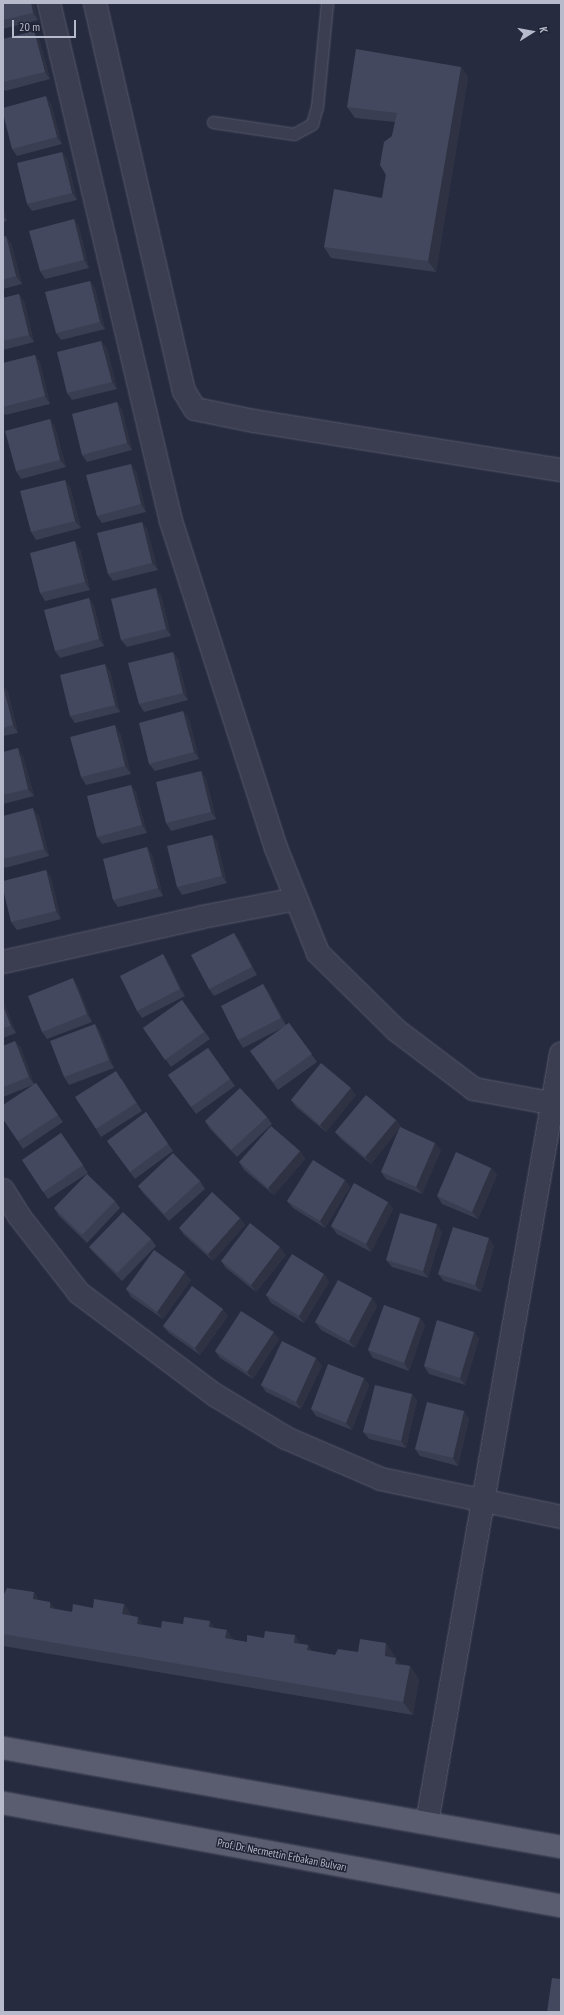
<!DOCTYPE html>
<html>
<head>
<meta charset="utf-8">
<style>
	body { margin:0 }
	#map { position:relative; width:564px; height:2015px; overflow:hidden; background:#272b40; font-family:"PT Sans Narrow",sans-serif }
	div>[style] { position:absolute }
	.roads { filter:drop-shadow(0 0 1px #56596a) drop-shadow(0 0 1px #56596a) }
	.lane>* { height:11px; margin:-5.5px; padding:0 5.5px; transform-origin:5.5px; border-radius:5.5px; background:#3b3e50 }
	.street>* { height:22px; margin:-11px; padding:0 11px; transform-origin:11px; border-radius:11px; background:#3b3e50 }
	.primary>* { height:22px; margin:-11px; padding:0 11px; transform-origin:11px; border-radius:11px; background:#595d6f }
	.wall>* { inset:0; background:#3a3e52 }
	.shaded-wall>* { inset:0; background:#2f3242 }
	.building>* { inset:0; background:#43485f }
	span { translate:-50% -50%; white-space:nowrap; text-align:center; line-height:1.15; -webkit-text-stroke:3px #1f2335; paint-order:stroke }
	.street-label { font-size:11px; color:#b7baca }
	.frame { position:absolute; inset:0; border:4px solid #b7baca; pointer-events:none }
	.north { position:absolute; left:512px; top:12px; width:40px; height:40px; -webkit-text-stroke:3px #1f2335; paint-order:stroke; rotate:79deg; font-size:11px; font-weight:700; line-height:16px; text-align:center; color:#b7baca }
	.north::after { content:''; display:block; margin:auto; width:14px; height:18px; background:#b7baca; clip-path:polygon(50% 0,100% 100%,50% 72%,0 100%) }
	.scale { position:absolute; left:12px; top:20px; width:64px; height:18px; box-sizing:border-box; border:2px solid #b7baca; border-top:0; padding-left:5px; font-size:12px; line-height:14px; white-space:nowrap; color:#b7baca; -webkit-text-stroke:3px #1f2335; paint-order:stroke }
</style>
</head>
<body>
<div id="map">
	<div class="roads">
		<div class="lane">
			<i style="left:213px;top:122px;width:82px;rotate:8.4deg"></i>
			<i style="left:294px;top:134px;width:21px;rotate:-29deg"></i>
			<i style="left:312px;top:124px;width:18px;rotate:-74deg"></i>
			<i style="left:317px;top:107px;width:104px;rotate:-84.5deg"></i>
		</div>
		<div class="street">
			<i style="left:49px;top:3px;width:532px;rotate:76.75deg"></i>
			<i style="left:171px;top:521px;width:343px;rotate:72.2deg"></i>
			<i style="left:276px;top:848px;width:113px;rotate:68.2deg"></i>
			<i style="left:318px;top:953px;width:110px;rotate:44.6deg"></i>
			<i style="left:396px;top:1030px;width:98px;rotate:37.1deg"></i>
			<i style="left:474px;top:1089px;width:88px;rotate:10.4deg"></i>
			<i style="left:95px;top:3px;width:398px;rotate:77.1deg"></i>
			<i style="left:184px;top:391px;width:21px;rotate:59deg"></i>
			<i style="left:195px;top:409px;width:60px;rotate:11.5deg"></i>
			<i style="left:254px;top:421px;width:311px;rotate:9.1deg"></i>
			<i style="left:3px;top:962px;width:204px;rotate:-12.7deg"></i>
			<i style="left:202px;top:917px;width:96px;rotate:-10.8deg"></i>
			<i style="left:3px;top:1190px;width:31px;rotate:58deg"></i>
			<i style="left:19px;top:1216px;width:98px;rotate:52.1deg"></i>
			<i style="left:79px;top:1293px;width:170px;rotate:36.9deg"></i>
			<i style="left:215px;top:1395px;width:83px;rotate:31.2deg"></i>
			<i style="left:286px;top:1438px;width:103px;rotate:23.3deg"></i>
			<i style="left:381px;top:1479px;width:184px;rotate:11.9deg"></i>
			<i style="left:427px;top:1823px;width:781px;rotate:-80.12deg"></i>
		</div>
		<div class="primary">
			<i style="left:3px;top:1748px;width:567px;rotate:10.06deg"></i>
			<i style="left:3px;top:1803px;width:567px;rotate:10.46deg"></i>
		</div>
	</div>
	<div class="wall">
		<i style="clip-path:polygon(3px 3px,34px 3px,38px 20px,3px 29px)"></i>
		<i style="clip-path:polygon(3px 39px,39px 39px,50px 79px,5px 91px,3px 88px)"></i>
		<i style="clip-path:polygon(461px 67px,468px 77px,436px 272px,331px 258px,324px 247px,382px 198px,392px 136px,395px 122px,355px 118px,347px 107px)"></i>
		<i style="clip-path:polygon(51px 104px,62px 144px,17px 156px,12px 149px)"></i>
		<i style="clip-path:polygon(62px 152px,67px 159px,77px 200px,32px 211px,27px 204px)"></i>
		<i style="clip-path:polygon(3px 206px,7px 221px,3px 222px)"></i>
		<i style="clip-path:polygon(74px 219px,79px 227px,89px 268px,45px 279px,40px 271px)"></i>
		<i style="clip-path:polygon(3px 237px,11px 243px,22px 284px,3px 289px)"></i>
		<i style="clip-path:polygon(90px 281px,95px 288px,105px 329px,61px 340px,56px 333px)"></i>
		<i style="clip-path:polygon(19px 294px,24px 301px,34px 342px,3px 350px,3px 298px)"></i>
		<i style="clip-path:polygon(101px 341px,107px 348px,117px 389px,72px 400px,67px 393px)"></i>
		<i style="clip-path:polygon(35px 355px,40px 363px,50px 404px,5px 415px,3px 411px,3px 363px)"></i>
		<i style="clip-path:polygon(117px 402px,122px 410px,132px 450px,87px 462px,82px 455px)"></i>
		<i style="clip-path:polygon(50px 419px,55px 427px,66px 467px,21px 479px,16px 471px)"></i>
		<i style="clip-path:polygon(136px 471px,146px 512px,102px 523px,97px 516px)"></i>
		<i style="clip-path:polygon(65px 480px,70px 487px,81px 528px,36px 540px,31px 532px)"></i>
		<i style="clip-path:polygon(142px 522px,147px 529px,158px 570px,113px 581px,108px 574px)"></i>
		<i style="clip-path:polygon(80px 549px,90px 590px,45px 601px,40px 593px)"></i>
		<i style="clip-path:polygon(161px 595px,171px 636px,127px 647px,121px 640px)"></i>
		<i style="clip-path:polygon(89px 598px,94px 606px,104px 646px,60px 658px,55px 651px)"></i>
		<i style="clip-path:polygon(173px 652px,178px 659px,188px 700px,144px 712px,139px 704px)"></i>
		<i style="clip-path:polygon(110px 671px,120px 712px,75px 723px,70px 716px)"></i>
		<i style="clip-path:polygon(3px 686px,8px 692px,18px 733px,3px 736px)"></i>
		<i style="clip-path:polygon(183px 711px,189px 719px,199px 759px,155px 771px,149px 764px)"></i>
		<i style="clip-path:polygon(120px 733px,131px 774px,86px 785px,81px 777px)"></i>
		<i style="clip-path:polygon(3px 752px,23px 756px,34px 796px,3px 804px)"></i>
		<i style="clip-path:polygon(201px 771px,206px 779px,216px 819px,171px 831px,166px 823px)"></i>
		<i style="clip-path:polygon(131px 785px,136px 792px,147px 833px,102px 844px,97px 837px)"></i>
		<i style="clip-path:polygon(3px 816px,39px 816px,49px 856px,5px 868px,3px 865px)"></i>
		<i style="clip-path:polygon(212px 835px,217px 842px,227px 883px,182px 895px,177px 887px)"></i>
		<i style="clip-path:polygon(147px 847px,152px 855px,163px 896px,118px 907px,113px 900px)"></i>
		<i style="clip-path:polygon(46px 870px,51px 878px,61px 919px,17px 930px,11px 922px)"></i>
		<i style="clip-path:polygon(234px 933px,239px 940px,257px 975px,214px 996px,209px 989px)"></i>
		<i style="clip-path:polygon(163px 954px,168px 962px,185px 996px,142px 1018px,137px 1011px)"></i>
		<i style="clip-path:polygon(263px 984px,268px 991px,286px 1025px,289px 1023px,317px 1062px,278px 1090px,250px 1051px,284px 1027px,243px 1048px,238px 1040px)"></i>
		<i style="clip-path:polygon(78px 986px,92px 1022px,47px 1039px,42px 1032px)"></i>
		<i style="clip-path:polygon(3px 1000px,16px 1033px,3px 1038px)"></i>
		<i style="clip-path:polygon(182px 1000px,210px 1039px,171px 1067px,143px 1028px)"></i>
		<i style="clip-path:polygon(100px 1031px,114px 1068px,69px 1085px,64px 1077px)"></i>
		<i style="clip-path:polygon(15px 1041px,21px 1048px,34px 1084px,36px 1083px,63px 1122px,23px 1149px,3px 1119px,33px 1085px,3px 1097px,3px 1046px)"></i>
		<i style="clip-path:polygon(208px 1048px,235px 1086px,196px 1114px,168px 1075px)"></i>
		<i style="clip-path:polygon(121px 1078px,142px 1111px,101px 1137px,96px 1129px)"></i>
		<i style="clip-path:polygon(356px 1095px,326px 1132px,296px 1107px,291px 1100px)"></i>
		<i style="clip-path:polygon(146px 1112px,173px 1151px,135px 1179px,107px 1141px)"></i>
		<i style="clip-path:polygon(267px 1117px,272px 1124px,237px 1157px,210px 1129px,205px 1121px)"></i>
		<i style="clip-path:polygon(396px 1120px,401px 1127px,441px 1150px,422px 1194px,386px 1179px,381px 1172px,399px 1129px,371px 1164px,341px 1139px,335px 1132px)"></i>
		<i style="clip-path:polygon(61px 1133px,88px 1173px,48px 1199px,22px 1160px)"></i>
		<i style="clip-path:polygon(300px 1151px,305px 1159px,274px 1195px,244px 1170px,239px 1162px)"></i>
		<i style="clip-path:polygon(491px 1168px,497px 1175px,478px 1219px,442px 1204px,437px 1196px)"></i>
		<i style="clip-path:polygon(345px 1180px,350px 1187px,325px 1228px,293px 1208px,287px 1201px)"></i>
		<i style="clip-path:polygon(200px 1181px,205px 1189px,169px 1221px,143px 1193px,138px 1186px)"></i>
		<i style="clip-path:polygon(115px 1201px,120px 1208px,87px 1243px,59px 1216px,54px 1208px)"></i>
		<i style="clip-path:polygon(388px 1202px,393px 1209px,371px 1252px,337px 1234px,331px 1226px)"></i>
		<i style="clip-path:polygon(240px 1218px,245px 1225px,213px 1261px,184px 1235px,179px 1228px)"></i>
		<i style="clip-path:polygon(442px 1232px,428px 1278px,392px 1267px,386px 1260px)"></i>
		<i style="clip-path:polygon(151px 1239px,156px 1246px,122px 1281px,95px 1254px,89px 1247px)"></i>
		<i style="clip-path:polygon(494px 1246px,481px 1292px,444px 1281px,438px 1274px)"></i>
		<i style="clip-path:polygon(286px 1255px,256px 1292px,226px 1268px,221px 1261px)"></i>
		<i style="clip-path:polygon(324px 1274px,329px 1282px,304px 1323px,271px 1303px,266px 1295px)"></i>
		<i style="clip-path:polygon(191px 1280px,163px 1319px,131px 1297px,126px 1289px)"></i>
		<i style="clip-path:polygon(372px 1298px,377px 1306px,355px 1348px,321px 1330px,315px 1322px)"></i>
		<i style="clip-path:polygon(228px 1316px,200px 1355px,169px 1333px,163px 1326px)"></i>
		<i style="clip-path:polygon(420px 1318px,425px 1325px,409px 1371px,373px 1358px,368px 1350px)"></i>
		<i style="clip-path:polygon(474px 1332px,479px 1339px,465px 1385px,429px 1374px,424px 1366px)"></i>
		<i style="clip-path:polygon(279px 1339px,253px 1379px,220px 1358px,215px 1351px)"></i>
		<i style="clip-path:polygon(316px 1358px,322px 1366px,301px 1409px,266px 1392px,261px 1385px)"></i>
		<i style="clip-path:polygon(364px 1378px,369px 1385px,352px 1430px,316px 1416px,311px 1409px)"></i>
		<i style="clip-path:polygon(412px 1394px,417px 1401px,406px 1448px,369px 1439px,363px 1432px)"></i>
		<i style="clip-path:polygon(464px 1411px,469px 1419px,458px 1466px,420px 1456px,415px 1449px)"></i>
		<i style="clip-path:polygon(3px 1594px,40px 1600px,55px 1609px,72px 1612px,93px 1608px,124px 1604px,132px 1616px,144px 1625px,161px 1628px,183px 1624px,215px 1628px,233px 1640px,247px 1642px,301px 1644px,308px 1645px,312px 1651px,335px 1655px,358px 1652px,396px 1657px,395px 1658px,400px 1664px,410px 1666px,419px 1679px,413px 1715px,3px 1646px)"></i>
	</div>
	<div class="shaded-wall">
		<i style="clip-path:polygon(31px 3px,34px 3px,38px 20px,33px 13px)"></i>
		<i style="clip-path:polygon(34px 31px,39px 39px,50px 79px,45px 72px)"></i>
		<i style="clip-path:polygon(461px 67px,468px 77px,436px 272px,428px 261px)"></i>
		<i style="clip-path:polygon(46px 96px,51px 104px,62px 144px,57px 137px)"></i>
		<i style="clip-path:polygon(62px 152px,67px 159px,77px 200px,72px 193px)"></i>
		<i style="clip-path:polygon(3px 206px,7px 221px,3px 216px)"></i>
		<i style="clip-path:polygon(74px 219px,79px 227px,89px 268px,84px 260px)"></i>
		<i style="clip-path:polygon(6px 236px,11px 243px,22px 284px,16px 276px)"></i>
		<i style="clip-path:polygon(90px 281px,95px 288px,105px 329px,100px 322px)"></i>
		<i style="clip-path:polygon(19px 294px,24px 301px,34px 342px,29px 335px)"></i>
		<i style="clip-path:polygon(101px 341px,107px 348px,117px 389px,112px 382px)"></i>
		<i style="clip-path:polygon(35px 355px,40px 363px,50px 404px,45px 396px)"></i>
		<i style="clip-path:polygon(117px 402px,122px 410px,132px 450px,127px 443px)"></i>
		<i style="clip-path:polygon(50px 419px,55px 427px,66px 467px,60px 460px)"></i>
		<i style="clip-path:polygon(131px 464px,136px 471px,146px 512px,141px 504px)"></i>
		<i style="clip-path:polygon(65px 480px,70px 487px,81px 528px,75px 521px)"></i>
		<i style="clip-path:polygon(142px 522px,147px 529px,158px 570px,152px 563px)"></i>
		<i style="clip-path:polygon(75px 541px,80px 549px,90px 590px,85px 582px)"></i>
		<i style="clip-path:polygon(156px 588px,161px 595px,171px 636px,166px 629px)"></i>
		<i style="clip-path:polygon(89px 598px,94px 606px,104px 646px,99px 639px)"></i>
		<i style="clip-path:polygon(173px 652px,178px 659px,188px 700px,183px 693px)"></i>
		<i style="clip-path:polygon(105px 664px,110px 671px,120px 712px,115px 705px)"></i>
		<i style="clip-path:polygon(3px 685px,8px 692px,18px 733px,13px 725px)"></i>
		<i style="clip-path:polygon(183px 711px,189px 719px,199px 759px,194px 752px)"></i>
		<i style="clip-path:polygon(115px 725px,120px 733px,131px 774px,125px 766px)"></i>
		<i style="clip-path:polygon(18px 748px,23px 756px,34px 796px,28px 789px)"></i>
		<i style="clip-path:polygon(201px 771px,206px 779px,216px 819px,211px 812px)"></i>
		<i style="clip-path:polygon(131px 785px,136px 792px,147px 833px,142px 825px)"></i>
		<i style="clip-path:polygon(33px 808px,39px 816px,49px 856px,44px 849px)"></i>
		<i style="clip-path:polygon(212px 835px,217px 842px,227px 883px,222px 876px)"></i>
		<i style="clip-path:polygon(147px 847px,152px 855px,163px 896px,158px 888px)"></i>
		<i style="clip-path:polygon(46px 870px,51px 878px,61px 919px,56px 911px)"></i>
		<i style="clip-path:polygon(234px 933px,239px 940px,257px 975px,252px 967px)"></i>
		<i style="clip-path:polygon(163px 954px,168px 962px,185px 996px,180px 989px)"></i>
		<i style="clip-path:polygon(73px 978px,78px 986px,92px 1022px,87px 1014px)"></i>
		<i style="clip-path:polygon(263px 984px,268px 991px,286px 1026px,281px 1018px)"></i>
		<i style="clip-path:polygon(3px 1000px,16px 1033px,11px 1026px,3px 1006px)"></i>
		<i style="clip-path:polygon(95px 1024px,100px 1031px,114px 1068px,109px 1060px)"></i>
		<i style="clip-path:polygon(15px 1041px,21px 1048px,34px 1084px,29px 1077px)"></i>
		<i style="clip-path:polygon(351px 1088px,356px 1095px,326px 1132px,320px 1125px)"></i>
		<i style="clip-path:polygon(396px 1120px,401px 1127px,371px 1164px,365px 1157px)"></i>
		<i style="clip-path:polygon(435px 1143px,441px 1150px,422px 1194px,416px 1187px)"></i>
		<i style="clip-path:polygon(300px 1151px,305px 1159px,274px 1195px,268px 1188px)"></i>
		<i style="clip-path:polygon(491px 1168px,497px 1175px,478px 1219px,472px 1212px)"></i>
		<i style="clip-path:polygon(345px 1180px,350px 1187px,325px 1228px,320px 1221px)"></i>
		<i style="clip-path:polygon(388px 1202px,393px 1209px,371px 1252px,366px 1244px)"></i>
		<i style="clip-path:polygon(240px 1218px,245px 1225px,213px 1261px,208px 1254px)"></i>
		<i style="clip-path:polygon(437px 1224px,442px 1232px,428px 1278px,423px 1271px)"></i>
		<i style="clip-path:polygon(489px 1238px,494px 1246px,481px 1292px,475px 1285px)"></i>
		<i style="clip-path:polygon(280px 1247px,286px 1255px,256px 1292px,251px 1285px)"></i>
		<i style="clip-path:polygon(185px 1272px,191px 1280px,163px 1319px,157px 1312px)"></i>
		<i style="clip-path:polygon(324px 1274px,329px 1282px,304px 1323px,299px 1316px)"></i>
		<i style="clip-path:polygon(372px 1298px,377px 1306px,355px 1348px,349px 1341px)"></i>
		<i style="clip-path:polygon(223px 1309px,228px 1316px,200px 1355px,195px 1348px)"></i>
		<i style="clip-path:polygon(420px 1318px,425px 1325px,409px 1371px,404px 1363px)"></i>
		<i style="clip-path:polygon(274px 1332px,279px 1339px,253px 1379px,247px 1372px)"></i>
		<i style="clip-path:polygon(474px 1332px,479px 1339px,465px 1385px,460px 1378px)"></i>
		<i style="clip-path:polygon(316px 1358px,322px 1366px,301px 1409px,296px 1402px)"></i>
		<i style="clip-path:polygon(364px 1378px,369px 1385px,352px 1430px,346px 1423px)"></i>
		<i style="clip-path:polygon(412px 1394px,417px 1401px,406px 1448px,401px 1441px)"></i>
		<i style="clip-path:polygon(464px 1411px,469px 1419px,458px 1466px,453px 1458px)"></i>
		<i style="clip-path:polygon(34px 1592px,43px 1606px,33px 1599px)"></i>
		<i style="clip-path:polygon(50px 1602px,60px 1615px,50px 1608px)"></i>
		<i style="clip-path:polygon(124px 1604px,133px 1617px,122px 1614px)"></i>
		<i style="clip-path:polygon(138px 1617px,148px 1630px,137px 1624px)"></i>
		<i style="clip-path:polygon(210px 1621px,219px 1634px,209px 1627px)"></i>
		<i style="clip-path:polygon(227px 1630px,236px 1643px,225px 1638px)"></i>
		<i style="clip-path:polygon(295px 1635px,304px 1649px,294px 1643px)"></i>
		<i style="clip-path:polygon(386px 1643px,396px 1657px,394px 1670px,385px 1656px)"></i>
		<i style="clip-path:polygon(308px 1645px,317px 1658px,307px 1650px)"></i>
		<i style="clip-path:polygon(396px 1658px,405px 1671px,395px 1664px)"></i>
		<i style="clip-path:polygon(410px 1666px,419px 1679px,413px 1715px,403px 1702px)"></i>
	</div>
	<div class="building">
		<i style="clip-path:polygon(3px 3px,31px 3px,33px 13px,3px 20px)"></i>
		<i style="clip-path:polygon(34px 31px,45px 72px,3px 82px,3px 39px)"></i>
		<i style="clip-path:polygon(356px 49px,461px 67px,428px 261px,324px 247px,334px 189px,382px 198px,386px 175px,380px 165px,384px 142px,392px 136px,397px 113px,347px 107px)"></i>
		<i style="clip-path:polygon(46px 96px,57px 137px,12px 149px,3px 113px,3px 108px)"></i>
		<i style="clip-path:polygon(62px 152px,72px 193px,27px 204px,17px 163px)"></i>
		<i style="clip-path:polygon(74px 219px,84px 260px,40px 271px,29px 231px)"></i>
		<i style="clip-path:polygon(6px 236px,16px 276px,3px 280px,3px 237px)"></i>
		<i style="clip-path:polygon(90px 281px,100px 322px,56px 333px,45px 292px)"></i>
		<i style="clip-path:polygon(19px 294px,29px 335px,3px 341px,3px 298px)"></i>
		<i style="clip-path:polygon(101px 341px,112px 382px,67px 393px,57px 352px)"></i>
		<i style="clip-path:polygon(35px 355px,45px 396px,3px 407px,3px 363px)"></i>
		<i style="clip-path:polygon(117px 402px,127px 443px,82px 455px,72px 414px)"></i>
		<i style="clip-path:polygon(50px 419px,60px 460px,16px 471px,5px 431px)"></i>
		<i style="clip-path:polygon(131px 464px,141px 504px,97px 516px,86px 475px)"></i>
		<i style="clip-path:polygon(65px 480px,75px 521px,31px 532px,20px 491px)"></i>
		<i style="clip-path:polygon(142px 522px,152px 563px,108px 574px,97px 533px)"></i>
		<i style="clip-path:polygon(75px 541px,85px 582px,40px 593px,30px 553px)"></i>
		<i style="clip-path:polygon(156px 588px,166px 629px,121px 640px,111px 599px)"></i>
		<i style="clip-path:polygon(89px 598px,99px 639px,55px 651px,44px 610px)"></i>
		<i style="clip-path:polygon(173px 652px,183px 693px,139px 704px,128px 663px)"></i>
		<i style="clip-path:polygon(105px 664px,115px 705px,70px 716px,60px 675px)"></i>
		<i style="clip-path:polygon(3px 686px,13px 725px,3px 728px)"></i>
		<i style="clip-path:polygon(183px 711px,194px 752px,149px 764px,139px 723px)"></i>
		<i style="clip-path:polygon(115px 725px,125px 766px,81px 777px,70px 737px)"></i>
		<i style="clip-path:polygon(18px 748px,28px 789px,3px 795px,3px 752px)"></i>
		<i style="clip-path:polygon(201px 771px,211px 812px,166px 823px,156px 782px)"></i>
		<i style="clip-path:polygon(131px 785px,142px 825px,97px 837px,87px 796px)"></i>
		<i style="clip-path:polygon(33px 808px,44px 849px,3px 859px,3px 816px)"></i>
		<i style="clip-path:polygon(212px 835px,222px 876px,177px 887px,167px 846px)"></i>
		<i style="clip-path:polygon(147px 847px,158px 888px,113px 900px,103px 859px)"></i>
		<i style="clip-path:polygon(46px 870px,56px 911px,11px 922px,3px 889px,3px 881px)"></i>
		<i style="clip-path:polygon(234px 933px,252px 967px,209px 989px,191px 955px)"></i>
		<i style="clip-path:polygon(163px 954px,180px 989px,137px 1011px,120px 976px)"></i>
		<i style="clip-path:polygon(73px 978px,87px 1014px,42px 1032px,28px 996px)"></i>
		<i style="clip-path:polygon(263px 984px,281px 1018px,238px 1040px,221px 1006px)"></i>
		<i style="clip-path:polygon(182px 1000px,204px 1032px,165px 1060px,143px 1028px)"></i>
		<i style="clip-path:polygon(3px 1006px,11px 1026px,3px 1028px)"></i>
		<i style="clip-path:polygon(289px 1023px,312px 1054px,273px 1082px,250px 1051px)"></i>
		<i style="clip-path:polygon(95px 1024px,109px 1060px,64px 1077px,50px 1041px)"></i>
		<i style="clip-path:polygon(15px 1041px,29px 1077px,3px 1087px,3px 1046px)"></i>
		<i style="clip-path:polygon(208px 1048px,230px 1079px,191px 1107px,168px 1075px)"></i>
		<i style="clip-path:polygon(321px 1063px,351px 1088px,320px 1125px,291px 1100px)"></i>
		<i style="clip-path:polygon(116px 1071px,136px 1103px,96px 1129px,75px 1097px)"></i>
		<i style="clip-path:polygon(36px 1083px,58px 1115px,18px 1141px,3px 1119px,3px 1105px)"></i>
		<i style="clip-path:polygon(240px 1088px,267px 1117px,231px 1150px,205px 1121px)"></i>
		<i style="clip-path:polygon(366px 1095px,396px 1120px,365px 1157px,335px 1132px)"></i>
		<i style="clip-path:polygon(146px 1112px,168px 1144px,130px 1172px,107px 1141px)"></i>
		<i style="clip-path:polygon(271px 1126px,300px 1151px,268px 1188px,239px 1162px)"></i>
		<i style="clip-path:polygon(400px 1127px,435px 1143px,416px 1187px,381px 1172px)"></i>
		<i style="clip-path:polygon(61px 1133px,83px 1165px,43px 1192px,22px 1160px)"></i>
		<i style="clip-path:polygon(456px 1152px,491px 1168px,472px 1212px,437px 1196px)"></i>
		<i style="clip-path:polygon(173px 1153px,200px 1181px,164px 1214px,138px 1186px)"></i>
		<i style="clip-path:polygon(313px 1160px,345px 1180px,320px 1221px,287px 1201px)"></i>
		<i style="clip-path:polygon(87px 1174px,115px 1201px,82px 1235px,54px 1208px)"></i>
		<i style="clip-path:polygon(354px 1183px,388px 1202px,366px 1244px,331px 1226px)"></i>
		<i style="clip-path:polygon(212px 1192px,240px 1218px,208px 1254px,179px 1228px)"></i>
		<i style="clip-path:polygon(123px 1212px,151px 1239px,117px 1273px,89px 1247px)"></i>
		<i style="clip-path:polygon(400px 1213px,437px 1224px,423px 1271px,386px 1260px)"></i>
		<i style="clip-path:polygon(250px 1223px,280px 1247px,251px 1285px,221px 1261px)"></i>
		<i style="clip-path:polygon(453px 1227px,489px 1238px,475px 1285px,438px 1274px)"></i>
		<i style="clip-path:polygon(154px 1250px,185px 1272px,157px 1312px,126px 1289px)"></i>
		<i style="clip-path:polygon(292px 1254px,324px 1274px,299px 1316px,266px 1295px)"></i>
		<i style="clip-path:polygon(338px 1280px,372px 1298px,349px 1341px,315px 1322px)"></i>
		<i style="clip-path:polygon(192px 1286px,223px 1309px,195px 1348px,163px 1326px)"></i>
		<i style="clip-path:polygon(384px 1305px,420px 1318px,404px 1363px,368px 1350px)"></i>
		<i style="clip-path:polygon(241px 1311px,274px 1332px,247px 1372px,215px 1351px)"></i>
		<i style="clip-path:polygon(437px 1320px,474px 1332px,460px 1378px,424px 1366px)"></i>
		<i style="clip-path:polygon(282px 1341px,316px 1358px,296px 1402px,261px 1385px)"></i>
		<i style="clip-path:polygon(328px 1364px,364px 1378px,346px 1423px,311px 1409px)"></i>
		<i style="clip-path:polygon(375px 1385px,412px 1394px,401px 1441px,363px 1432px)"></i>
		<i style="clip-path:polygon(427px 1402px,464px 1411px,453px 1458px,415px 1449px)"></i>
		<i style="clip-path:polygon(7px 1588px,34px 1592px,33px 1599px,50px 1602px,50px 1608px,72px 1612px,73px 1604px,93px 1608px,94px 1599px,124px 1604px,122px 1614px,138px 1617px,137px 1624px,161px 1628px,162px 1621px,183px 1624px,184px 1617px,210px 1621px,209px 1627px,227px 1630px,225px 1638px,247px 1642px,247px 1635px,264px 1638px,265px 1631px,295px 1635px,294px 1643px,308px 1645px,307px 1650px,335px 1655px,338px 1649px,358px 1652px,360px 1639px,386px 1643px,385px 1656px,396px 1658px,395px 1664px,410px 1666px,403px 1702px,3px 1634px,3px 1594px,4px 1594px)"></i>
		<i style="clip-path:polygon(552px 1978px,561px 1979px,561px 2012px,547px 2012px)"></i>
	</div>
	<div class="street-label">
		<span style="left:282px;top:1855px;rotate:11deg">Prof. Dr. Necmettin Erbakan Bulvarı</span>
	</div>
	<div class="frame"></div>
	<div class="north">K</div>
	<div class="scale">20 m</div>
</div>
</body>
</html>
